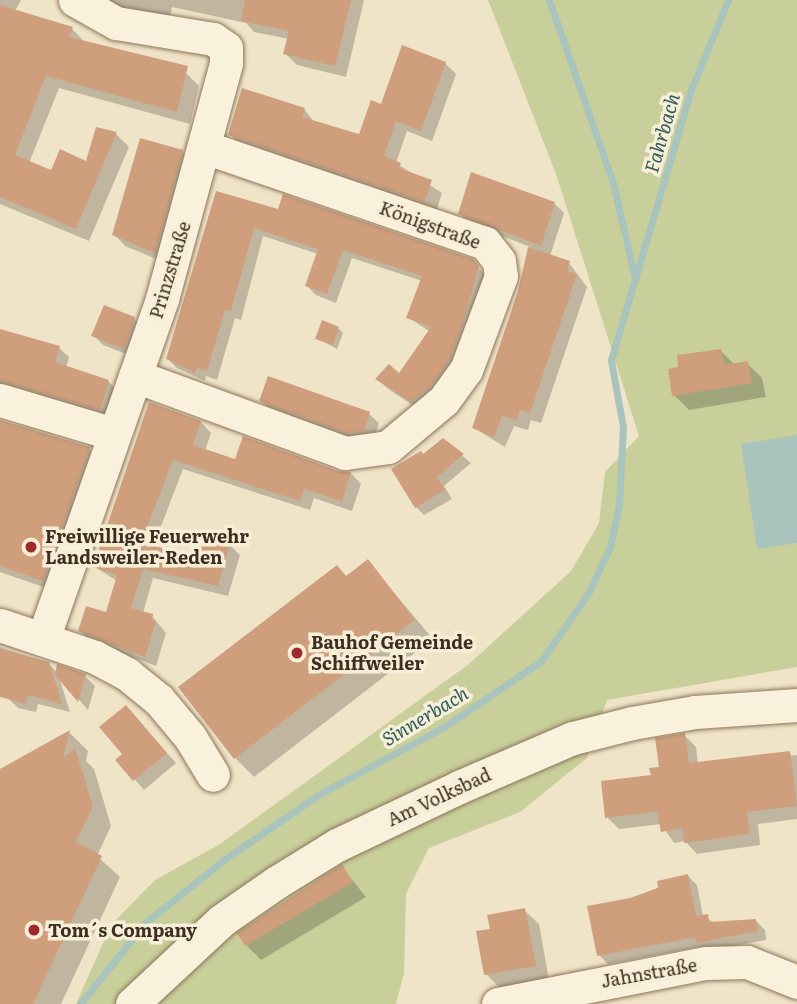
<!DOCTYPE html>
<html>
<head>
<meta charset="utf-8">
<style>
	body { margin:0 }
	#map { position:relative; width:797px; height:1004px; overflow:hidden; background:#f0e4c8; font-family:Literata,serif }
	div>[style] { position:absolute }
	.green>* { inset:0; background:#c9cf9b }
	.water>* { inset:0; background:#a9c4bc }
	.shadow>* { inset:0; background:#0003 }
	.stream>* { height:7px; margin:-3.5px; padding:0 3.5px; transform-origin:3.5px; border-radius:3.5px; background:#a9c4bc }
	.building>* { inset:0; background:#cf9f7d }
	.roads { filter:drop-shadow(0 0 2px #8d765c) drop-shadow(0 0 2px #8d765c) }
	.minor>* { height:33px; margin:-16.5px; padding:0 16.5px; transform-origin:16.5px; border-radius:16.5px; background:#faf1dc }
	.dots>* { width:19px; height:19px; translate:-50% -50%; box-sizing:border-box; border:4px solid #f7eed8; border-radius:50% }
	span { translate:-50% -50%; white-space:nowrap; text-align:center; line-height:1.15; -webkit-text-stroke:7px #f7eed8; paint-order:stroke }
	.street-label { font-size:18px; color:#3d2e20 }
	.poi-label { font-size:18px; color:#3d2e20; font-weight:700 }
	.left { translate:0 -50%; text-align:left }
	.water-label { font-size:19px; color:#2f5d5a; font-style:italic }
</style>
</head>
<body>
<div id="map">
	<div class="green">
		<i style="clip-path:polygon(488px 0,797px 0,797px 667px,607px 700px,587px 758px,520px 812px,429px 848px,406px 894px,404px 973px,396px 1004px,76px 1004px,111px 925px,155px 880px,220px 844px,469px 664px,571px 571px,599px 523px,605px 472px,639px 436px,556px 174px)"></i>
	</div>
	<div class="water">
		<i style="clip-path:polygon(797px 435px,797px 543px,757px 549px,741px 444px)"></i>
	</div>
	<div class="shadow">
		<i style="clip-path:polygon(0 0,21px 0,15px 11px,72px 29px,86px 43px,186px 73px,199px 86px,190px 124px,59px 88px,29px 163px,52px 173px,87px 163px,116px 134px,129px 147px,89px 241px,0 204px)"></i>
		<i style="clip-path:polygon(107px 0,364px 0,346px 77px,297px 65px,285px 53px,289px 39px,254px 32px,246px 23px,172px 7px,169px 20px,130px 12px)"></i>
		<i style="clip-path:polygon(445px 63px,456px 74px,432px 141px,407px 131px,396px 163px,442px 193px,436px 212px,241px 145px,230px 134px,304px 109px,315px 123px,360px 136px,382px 106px)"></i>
		<i style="clip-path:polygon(182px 151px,193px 163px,166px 263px,125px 246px,114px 234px)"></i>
		<i style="clip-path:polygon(217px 193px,472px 261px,487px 277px,458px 370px,421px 411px,387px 388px,378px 379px,399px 375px,430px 332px,408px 317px,422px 281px,352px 258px,336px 303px,316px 295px,307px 286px,318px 254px,263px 236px,241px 320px,235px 318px,217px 380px,206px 376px,205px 381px,177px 368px,168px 359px)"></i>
		<i style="clip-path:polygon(554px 203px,564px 213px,550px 256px,569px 263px,587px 287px,541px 423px,531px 420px,528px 430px,514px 426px,505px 447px,474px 428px,520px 292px,530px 247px,470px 223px,460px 213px)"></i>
		<i style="clip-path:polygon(134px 319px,144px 329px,134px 357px,103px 345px,93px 335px)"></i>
		<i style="clip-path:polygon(338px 328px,343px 333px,337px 349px,317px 338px)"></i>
		<i style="clip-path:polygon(0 330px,59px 348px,69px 357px,66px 368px,108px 381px,118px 391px,109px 418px,0 385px)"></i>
		<i style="clip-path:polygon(721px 351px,735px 365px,747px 363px,762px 378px,766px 397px,689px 410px,674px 395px)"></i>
		<i style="clip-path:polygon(261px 401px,369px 414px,379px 423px,373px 440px,358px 442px,271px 410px)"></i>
		<i style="clip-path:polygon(150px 404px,201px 422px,211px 433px,205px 451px,237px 462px,351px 473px,361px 484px,352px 511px,314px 498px,310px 510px,183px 469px,153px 547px,200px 558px,229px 544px,240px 555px,228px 596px,153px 578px,143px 613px,152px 616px,166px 633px,156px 666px,91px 641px,80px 631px,107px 614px,117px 581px,95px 567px)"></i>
		<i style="clip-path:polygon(0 421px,89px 449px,100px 460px,55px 591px,0 572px)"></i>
		<i style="clip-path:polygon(443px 440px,471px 463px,444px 486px,452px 499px,424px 515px,416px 507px,424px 456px)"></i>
		<i style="clip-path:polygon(368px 562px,433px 639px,254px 777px,235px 758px,347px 578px)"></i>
		<i style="clip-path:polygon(0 647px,48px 663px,57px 672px,85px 676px,95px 686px,88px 710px,59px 677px,70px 712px,38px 704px,36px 712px,18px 708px,0 690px)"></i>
		<i style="clip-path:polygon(126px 707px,176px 763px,144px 790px,118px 760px,125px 754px)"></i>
		<i style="clip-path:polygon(70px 733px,88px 751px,86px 761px,94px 769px,111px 826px,97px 856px,120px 877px,61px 1004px,0 1004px,0 771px)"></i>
		<i style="clip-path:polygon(684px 735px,696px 747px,698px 764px,797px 755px,797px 819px,758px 824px,760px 845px,697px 854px,685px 841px,674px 843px,661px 824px,619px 829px,607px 817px,661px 768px)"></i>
		<i style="clip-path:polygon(342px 867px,366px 897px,261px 960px,246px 945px)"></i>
		<i style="clip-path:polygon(688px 876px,697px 885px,703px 916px,715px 923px,756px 921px,765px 930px,766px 940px,707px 951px,702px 946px,608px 964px,599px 955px,630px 899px)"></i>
		<i style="clip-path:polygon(524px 910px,539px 924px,549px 980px,501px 989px,486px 974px,492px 930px)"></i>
	</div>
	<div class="stream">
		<i style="left:549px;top:0;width:194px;rotate:70.7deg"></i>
		<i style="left:613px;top:183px;width:98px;rotate:77deg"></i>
		<i style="left:80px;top:1004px;width:105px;rotate:-51.2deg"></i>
		<i style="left:146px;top:922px;width:101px;rotate:-38.6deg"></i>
		<i style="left:225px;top:859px;width:113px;rotate:-34.5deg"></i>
		<i style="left:318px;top:795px;width:143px;rotate:-28.4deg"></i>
		<i style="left:444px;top:727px;width:117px;rotate:-34.2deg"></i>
		<i style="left:541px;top:661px;width:82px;rotate:-55deg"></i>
		<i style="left:588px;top:594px;width:52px;rotate:-64.9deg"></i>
		<i style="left:610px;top:547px;width:43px;rotate:-77.9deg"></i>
		<i style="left:619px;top:505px;width:78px;rotate:-87.1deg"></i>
		<i style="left:623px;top:427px;width:68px;rotate:-100.2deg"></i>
		<i style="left:611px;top:360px;width:285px;rotate:-73.5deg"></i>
		<i style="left:692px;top:87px;width:94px;rotate:-67.5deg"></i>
	</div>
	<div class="building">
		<i style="clip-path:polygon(245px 0,351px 0,335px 66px,283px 54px,289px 31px,241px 21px)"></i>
		<i style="clip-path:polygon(0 5px,73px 27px,69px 37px,188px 66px,177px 112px,46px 76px,15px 155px,51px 170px,60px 149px,86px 161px,96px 127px,117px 132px,76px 229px,0 197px)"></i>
		<i style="clip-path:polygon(402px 45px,446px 62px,421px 131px,396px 121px,384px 156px,401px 163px,399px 168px,432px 180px,424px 202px,228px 135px,242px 88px,305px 108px,302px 117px,359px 134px,371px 100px,381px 104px)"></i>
		<i style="clip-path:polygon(140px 138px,183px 150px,155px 253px,112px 235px)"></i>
		<i style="clip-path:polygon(471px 172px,555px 202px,541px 246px,458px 214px)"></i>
		<i style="clip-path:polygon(216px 191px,278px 209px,283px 194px,473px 259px,479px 266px,464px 319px,449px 361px,430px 387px,411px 402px,375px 379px,389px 364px,399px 373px,431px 327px,406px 318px,422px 276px,343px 250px,327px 294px,305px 286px,318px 249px,254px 228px,231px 311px,225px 310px,207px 371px,197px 368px,195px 373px,166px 359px)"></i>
		<i style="clip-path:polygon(528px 247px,570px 261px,567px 271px,577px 274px,530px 413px,520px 410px,517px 420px,502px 416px,494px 437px,472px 428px,518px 291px)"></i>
		<i style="clip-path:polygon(104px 305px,135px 317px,124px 349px,91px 336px)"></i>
		<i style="clip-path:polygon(322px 320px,339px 327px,333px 345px,315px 339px)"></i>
		<i style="clip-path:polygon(0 329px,60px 346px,55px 362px,109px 380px,100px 410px,0 381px)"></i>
		<i style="clip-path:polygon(721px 349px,724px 365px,748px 361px,752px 383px,672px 396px,668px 369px,678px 367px,677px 355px)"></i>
		<i style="clip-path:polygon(268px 376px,370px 412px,364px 431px,347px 433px,259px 401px)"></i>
		<i style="clip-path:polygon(149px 402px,201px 421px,193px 445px,235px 459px,243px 436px,338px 471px,351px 472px,342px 501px,304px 489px,300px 501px,173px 460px,141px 543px,198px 556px,205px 535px,230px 543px,218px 586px,143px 569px,131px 608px,153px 614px,152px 620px,156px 621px,145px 657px,78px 631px,86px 606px,106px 612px,117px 575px,93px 567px)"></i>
		<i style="clip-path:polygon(0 420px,90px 447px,43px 581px,0 566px)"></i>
		<i style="clip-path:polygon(443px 438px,464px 454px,437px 477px,445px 490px,415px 508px,391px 469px,421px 451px,423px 454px)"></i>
		<i style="clip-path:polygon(368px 559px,415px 620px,234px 759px,178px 687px,337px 565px,346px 576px)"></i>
		<i style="clip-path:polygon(0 649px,49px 662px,62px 704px,28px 695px,26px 704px,0 697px)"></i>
		<i style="clip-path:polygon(57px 664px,86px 674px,78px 702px,55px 675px)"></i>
		<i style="clip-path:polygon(126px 705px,167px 753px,133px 781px,115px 760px,122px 754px,99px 727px)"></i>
		<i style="clip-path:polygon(70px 730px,63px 758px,75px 748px,93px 806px,76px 842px,102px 856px,33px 1004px,0 1004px,0 769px)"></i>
		<i style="clip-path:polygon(685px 733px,689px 763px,790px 751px,797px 806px,747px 812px,750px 834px,684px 843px,682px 828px,661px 832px,657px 812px,605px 818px,601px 781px,651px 775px,649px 768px,659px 767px,655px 738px)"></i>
		<i style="clip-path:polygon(342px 864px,353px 882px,245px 946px,237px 933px)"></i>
		<i style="clip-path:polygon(688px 874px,696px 916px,708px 914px,709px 922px,756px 919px,758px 931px,696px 943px,695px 937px,597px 956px,587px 906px,630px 898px,658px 888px,657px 881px)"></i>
		<i style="clip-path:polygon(525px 908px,536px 966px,484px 975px,476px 931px,490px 929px,487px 915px)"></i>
	</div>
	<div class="roads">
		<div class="minor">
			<i style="left:135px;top:376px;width:224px;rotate:20.1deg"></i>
			<i style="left:345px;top:453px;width:43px;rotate:-7.9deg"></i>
			<i style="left:388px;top:447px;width:73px;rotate:-40deg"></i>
			<i style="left:444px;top:400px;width:37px;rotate:-54deg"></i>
			<i style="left:466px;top:370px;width:100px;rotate:-69.6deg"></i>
			<i style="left:501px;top:276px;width:15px;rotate:-98deg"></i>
			<i style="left:499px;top:261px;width:23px;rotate:-128deg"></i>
			<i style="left:485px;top:243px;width:296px;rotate:-161.1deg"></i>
			<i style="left:0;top:400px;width:119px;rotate:16.6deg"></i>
			<i style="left:0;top:625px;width:100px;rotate:18.6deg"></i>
			<i style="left:95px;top:657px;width:36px;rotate:28deg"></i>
			<i style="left:127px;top:674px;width:41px;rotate:39.1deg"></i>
			<i style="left:159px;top:700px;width:48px;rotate:50deg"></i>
			<i style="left:190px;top:737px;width:44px;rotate:58.8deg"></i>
			<i style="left:43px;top:639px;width:360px;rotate:-70.7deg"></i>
			<i style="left:162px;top:299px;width:245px;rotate:-74.8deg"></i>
			<i style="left:226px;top:63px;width:15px;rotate:-90deg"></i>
			<i style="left:226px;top:48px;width:16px;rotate:-145deg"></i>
			<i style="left:213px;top:39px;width:98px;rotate:-170.6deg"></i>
			<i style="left:116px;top:23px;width:47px;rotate:-150.7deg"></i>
			<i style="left:132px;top:1004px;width:123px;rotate:-43deg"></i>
			<i style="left:222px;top:920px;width:67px;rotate:-34.6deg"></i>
			<i style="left:277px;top:882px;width:70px;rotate:-31.7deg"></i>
			<i style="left:337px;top:845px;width:135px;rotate:-25.4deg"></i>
			<i style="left:459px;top:787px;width:124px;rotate:-23.3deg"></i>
			<i style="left:573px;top:738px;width:61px;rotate:-14.3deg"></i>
			<i style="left:632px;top:723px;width:64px;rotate:-9.9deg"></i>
			<i style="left:695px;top:712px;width:102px;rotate:-3.9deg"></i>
			<i style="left:498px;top:1004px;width:212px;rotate:-11.2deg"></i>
			<i style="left:706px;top:963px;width:41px;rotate:-1.4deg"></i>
			<i style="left:747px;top:962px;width:54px;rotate:21.8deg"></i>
		</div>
	</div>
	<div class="dots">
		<i style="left:31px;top:547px;background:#9e2a2b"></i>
		<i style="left:297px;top:653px;background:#9e2a2b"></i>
		<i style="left:34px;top:930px;background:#9e2a2b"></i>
	</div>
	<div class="street-label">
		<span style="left:430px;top:225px;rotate:20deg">Königstraße</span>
		<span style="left:170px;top:270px;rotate:-73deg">Prinzstraße</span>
		<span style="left:439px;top:797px;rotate:-25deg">Am Volksbad</span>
		<span style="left:649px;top:973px;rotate:-10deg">Jahnstraße</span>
	</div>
	<div class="poi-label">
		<span class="left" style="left:45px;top:547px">Freiwillige Feuerwehr<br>Landsweiler-Reden</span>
		<span class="left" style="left:311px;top:653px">Bauhof Gemeinde<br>Schiffweiler</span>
		<span class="left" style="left:48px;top:930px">Tom´s Company</span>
	</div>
	<div class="water-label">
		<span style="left:662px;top:133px;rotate:-74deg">Fahrbach</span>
		<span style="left:425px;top:716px;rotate:-31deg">Sinnerbach</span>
	</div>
</div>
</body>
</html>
